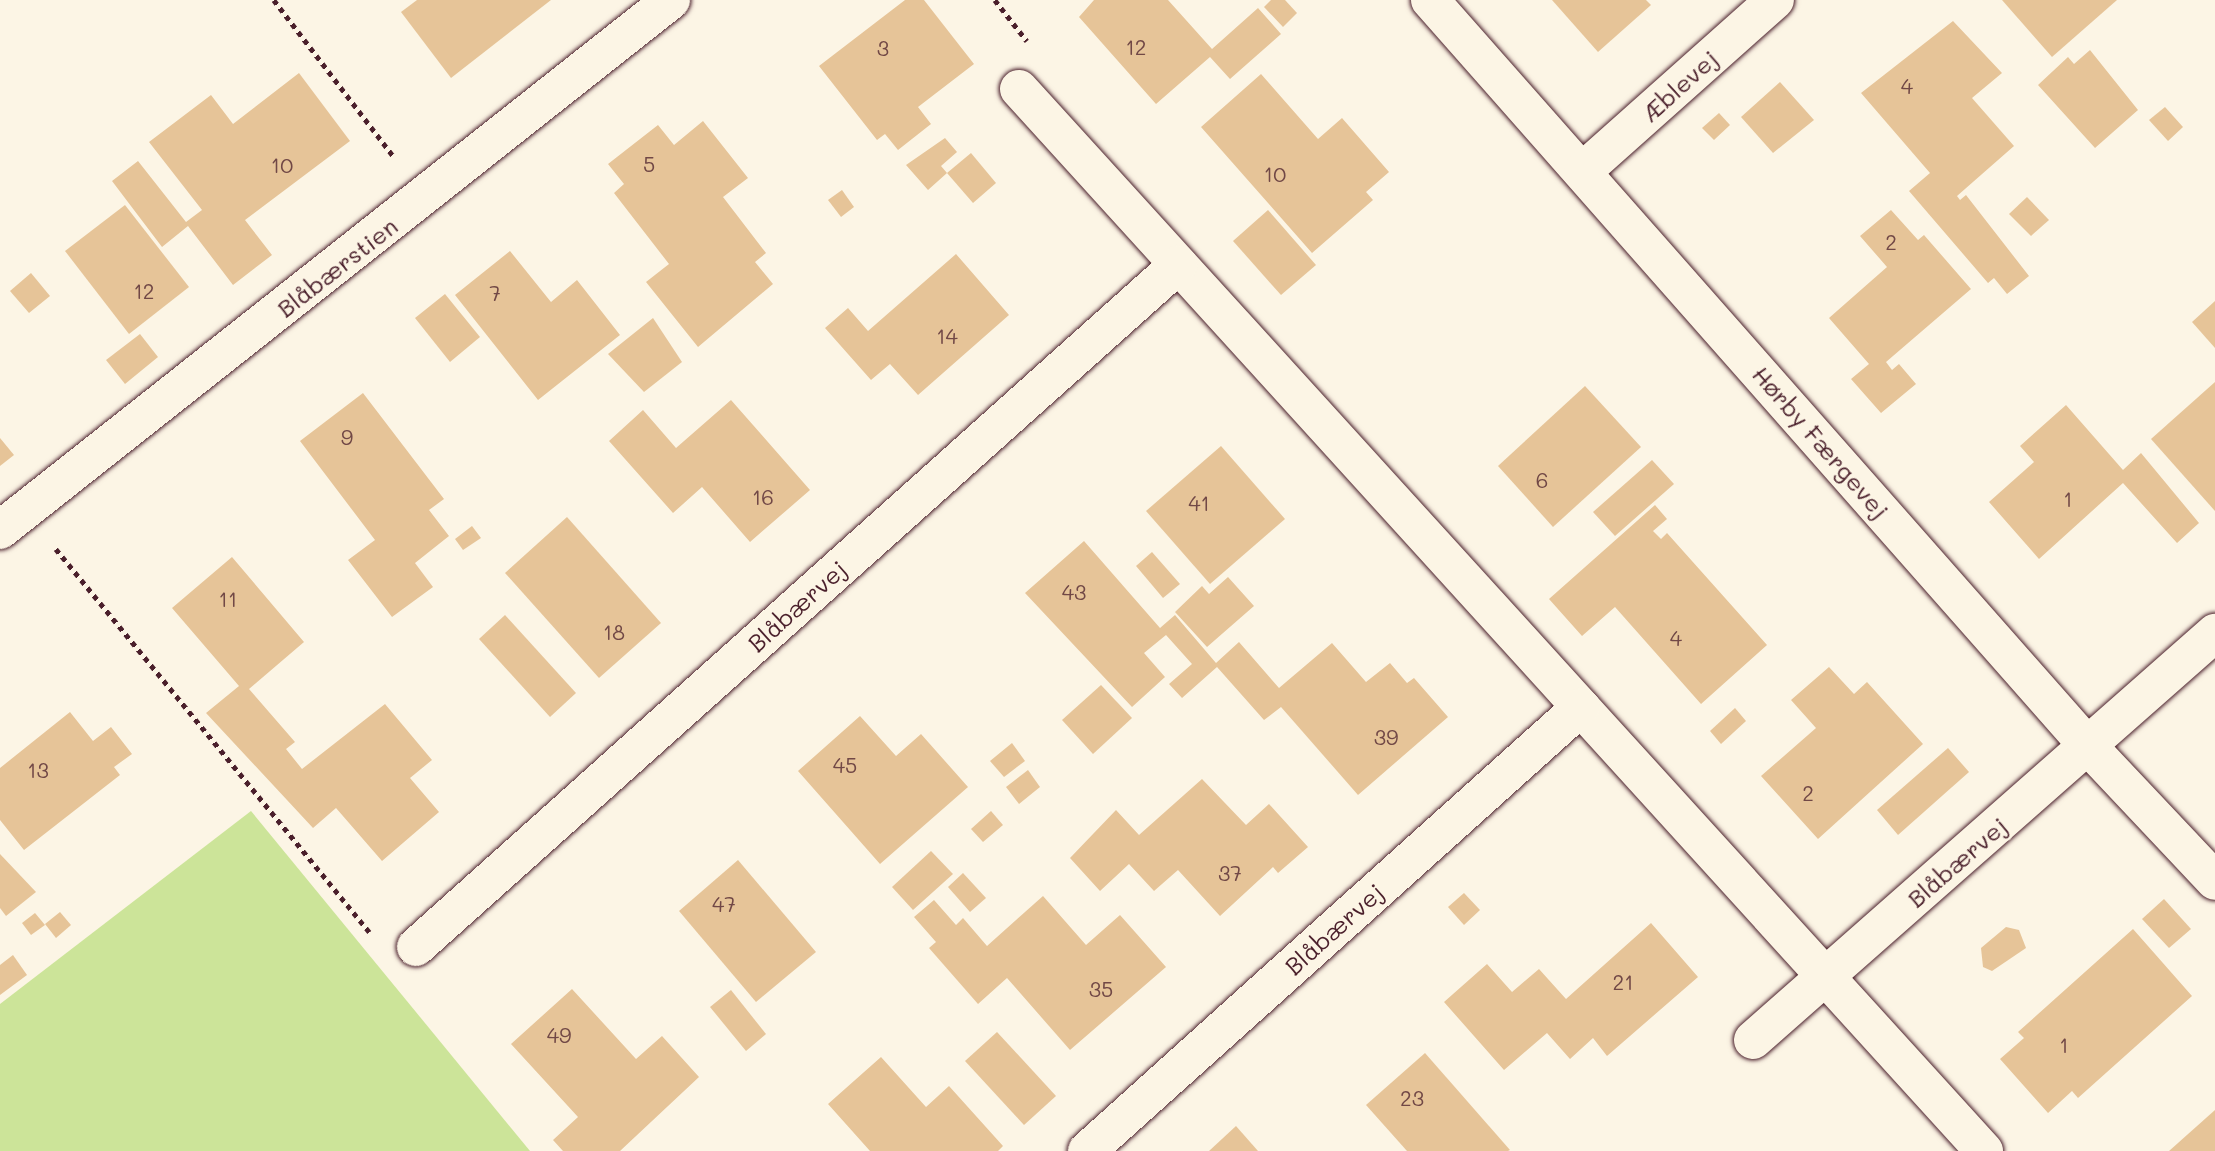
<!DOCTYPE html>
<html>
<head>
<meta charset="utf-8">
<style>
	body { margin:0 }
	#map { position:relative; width:2215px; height:1151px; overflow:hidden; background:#fcf5e5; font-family:Mali,sans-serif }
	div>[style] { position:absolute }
	.green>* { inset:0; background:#cce499 }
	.building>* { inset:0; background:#e6c498 }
	.path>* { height:4.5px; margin-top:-2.25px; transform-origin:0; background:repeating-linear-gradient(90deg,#4a1f2b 0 5px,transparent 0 10px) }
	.roads { filter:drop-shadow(0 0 2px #4a1f2b) drop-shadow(0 0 2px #4a1f2b) }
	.minor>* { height:38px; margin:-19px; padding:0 19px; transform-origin:19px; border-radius:19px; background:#fcf5e5 }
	span { translate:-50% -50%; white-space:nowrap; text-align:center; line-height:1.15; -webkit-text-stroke:5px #fcf5e5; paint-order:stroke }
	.number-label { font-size:21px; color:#714846 }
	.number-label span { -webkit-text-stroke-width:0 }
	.street-label { font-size:24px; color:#4a1f2b }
</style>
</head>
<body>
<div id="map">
	<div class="green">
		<i style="clip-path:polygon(251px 811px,530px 1151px,0 1151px,0 1004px)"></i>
	</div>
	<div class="building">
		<i style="clip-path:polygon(417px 0,551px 0,451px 78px,401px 12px)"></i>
		<i style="clip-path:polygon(905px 0,924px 0,974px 64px,918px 107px,931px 124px,898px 150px,885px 134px,877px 140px,819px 66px)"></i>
		<i style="clip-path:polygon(1094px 0,1168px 0,1212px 49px,1258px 8px,1281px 34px,1230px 79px,1210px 57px,1156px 104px,1079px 17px)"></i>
		<i style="clip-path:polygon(1271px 0,1285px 0,1297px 13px,1283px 27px,1264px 7px)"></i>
		<i style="clip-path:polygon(1552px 0,1646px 0,1651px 5px,1598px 52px)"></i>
		<i style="clip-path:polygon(2002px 0,2117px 0,2052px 57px)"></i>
		<i style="clip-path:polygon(1953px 21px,2002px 73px,1972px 98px,2014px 146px,1957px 196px,1960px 200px,1966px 195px,2029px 276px,2007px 294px,1994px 278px,1988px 283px,1909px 191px,1930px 173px,1861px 93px)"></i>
		<i style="clip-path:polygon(2090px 50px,2138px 110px,2095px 148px,2038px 85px,2068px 57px,2074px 64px)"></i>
		<i style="clip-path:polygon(299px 73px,350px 141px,245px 220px,272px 255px,233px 285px,188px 226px,162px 247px,112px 181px,138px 161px,186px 222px,202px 210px,149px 142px,211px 95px,233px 124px)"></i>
		<i style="clip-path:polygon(1261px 74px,1318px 139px,1342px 118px,1389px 172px,1366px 192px,1373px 200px,1312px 253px,1201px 127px)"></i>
		<i style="clip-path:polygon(1780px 82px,1814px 120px,1773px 153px,1741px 117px)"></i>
		<i style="clip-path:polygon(2165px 107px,2183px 127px,2168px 141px,2149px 120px)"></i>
		<i style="clip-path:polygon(1719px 113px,1730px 125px,1714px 140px,1702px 128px)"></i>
		<i style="clip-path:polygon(703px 121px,748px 178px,723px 197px,766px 253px,755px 262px,773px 284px,698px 347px,646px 282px,669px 264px,614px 193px,624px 184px,608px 164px,658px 125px,674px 145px)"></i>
		<i style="clip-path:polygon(945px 138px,957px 152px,941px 166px,947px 173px,928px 190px,906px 165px)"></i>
		<i style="clip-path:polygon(971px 153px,996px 183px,973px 203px,947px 173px)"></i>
		<i style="clip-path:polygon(842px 190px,854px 207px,841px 217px,828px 200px)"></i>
		<i style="clip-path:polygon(2027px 197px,2049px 220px,2031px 236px,2009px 214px)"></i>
		<i style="clip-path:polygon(125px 205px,189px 287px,129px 334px,65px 251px)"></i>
		<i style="clip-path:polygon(1268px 210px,1316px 265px,1281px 295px,1233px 241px)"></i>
		<i style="clip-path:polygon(1891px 210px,1918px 240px,1924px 235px,1971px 289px,1886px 362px,1892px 370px,1899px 364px,1916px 384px,1881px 413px,1851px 379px,1869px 364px,1829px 318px,1887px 267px,1860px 236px)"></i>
		<i style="clip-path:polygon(510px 251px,551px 302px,577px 280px,620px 335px,538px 400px,455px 295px)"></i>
		<i style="clip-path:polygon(956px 254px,1009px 315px,918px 395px,890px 364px,871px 380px,825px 328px,848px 308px,868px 331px)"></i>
		<i style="clip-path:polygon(31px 273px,50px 296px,29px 313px,10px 291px)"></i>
		<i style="clip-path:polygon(445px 294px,480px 337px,450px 362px,415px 318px)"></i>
		<i style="clip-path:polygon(2215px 301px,2215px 348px,2192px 322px)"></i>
		<i style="clip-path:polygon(653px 318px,682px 362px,644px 392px,608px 354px)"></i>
		<i style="clip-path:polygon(140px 334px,158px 357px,125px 384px,106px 360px)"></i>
		<i style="clip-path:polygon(2215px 382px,2215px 511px,2151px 439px)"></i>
		<i style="clip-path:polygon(1585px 386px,1641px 447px,1553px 527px,1498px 466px)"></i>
		<i style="clip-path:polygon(363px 393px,444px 499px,429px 510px,449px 536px,415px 563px,433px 587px,392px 617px,348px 560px,375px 540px,300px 441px)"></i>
		<i style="clip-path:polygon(731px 400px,810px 490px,750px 542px,702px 487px,673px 513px,609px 441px,643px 410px,676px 448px)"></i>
		<i style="clip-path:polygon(2066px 405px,2123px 470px,2141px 453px,2199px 523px,2177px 543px,2123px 483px,2039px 559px,1989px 502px,2034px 462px,2020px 446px)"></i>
		<i style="clip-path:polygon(0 438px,14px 455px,0 466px)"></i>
		<i style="clip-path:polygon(1221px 446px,1285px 519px,1210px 584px,1146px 511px)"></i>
		<i style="clip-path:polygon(1652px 460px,1674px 484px,1615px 536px,1593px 512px)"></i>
		<i style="clip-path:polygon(1655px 505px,1667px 519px,1653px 531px,1661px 539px,1667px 533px,1767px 645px,1701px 704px,1615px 607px,1582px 636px,1549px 599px)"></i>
		<i style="clip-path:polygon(567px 517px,661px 623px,599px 678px,505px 573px)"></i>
		<i style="clip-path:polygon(472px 526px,481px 538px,463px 550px,455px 539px)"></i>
		<i style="clip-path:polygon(1084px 541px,1160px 628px,1175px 615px,1216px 663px,1239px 642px,1279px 688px,1332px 643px,1366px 682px,1390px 663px,1407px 683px,1414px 678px,1448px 717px,1358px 795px,1281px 707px,1264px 720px,1217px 667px,1182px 698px,1169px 684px,1192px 664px,1166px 635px,1144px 653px,1165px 677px,1132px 707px,1025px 593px)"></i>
		<i style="clip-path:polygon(1152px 552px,1180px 584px,1163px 598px,1136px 566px)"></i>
		<i style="clip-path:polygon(232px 557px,304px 642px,249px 689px,295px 742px,286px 749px,302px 769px,385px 704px,432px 760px,410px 778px,439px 812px,382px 861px,336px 808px,313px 828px,206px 713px,239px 686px,172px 608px)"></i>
		<i style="clip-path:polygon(1228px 577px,1254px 606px,1207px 647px,1175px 612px,1202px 586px,1209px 594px)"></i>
		<i style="clip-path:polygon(505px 615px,576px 693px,550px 717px,479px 639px)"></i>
		<i style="clip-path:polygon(1829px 667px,1854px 694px,1867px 682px,1923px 744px,1818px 839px,1761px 776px,1816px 728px,1791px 700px)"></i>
		<i style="clip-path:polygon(1101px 685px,1132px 718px,1093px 754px,1062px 720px)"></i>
		<i style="clip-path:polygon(1735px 708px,1746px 721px,1721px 744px,1710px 731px)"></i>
		<i style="clip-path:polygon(70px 712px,93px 741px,111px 727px,132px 754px,114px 767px,120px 775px,24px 850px,0 820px,0 768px)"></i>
		<i style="clip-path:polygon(860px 716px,896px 756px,921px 734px,968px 787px,880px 864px,798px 771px)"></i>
		<i style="clip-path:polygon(1012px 743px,1025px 761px,1004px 777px,990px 761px)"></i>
		<i style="clip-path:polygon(1948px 748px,1969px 772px,1898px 835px,1877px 810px)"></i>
		<i style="clip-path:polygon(1028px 770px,1040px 787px,1019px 804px,1006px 787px)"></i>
		<i style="clip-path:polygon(1202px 779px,1246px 825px,1269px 804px,1308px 847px,1278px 873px,1273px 867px,1220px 916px,1178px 870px,1154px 891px,1129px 864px,1100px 891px,1070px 858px,1116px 810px,1139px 835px)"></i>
		<i style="clip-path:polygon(991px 811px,1003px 825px,983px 842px,971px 829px)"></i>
		<i style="clip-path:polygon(931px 851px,953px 874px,913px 910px,892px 887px)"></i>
		<i style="clip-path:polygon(0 854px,36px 892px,6px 916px,0 908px)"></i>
		<i style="clip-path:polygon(738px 860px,816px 952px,756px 1002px,679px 911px)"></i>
		<i style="clip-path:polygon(963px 873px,986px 898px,970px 912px,948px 887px)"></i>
		<i style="clip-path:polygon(1464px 893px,1480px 910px,1464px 925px,1448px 907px)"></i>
		<i style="clip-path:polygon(1043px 896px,1086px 945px,1120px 915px,1166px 967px,1070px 1050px,1007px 978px,978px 1004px,929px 948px,936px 942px,914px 917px,934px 900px,956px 925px,963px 918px,987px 946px)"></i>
		<i style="clip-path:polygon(2164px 899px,2191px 929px,2169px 948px,2142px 919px)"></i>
		<i style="clip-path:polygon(60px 912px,71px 925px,56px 938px,45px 924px)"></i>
		<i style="clip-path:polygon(35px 913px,45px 925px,31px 935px,22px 923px)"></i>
		<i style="clip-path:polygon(1651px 923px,1698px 977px,1607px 1056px,1593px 1038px,1570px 1059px,1547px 1033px,1504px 1070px,1444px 1002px,1487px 964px,1512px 992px,1539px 969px,1566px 999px)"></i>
		<i style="clip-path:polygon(2006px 927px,2019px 930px,2026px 948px,1992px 971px,1983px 967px,1981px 948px)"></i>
		<i style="clip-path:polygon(2133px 929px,2192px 996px,2078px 1098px,2072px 1091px,2048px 1113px,2000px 1059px,2024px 1038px,2018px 1032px)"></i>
		<i style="clip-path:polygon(13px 955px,27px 975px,0 995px,0 965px)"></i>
		<i style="clip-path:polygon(572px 989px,636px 1059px,662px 1036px,699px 1077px,620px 1151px,563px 1151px,553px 1140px,578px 1117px,511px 1044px)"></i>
		<i style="clip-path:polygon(731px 990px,766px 1034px,746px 1051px,710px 1007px)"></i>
		<i style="clip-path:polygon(997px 1032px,1056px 1096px,1024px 1125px,965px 1061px)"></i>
		<i style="clip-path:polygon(1425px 1053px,1510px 1150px,1508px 1151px,1407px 1151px,1366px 1105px)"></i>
		<i style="clip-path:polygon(881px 1057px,926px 1107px,949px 1086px,1003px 1146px,998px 1151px,870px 1151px,828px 1104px)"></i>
		<i style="clip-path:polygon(2215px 1110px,2215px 1151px,2169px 1151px)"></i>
		<i style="clip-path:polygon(1236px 1126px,1258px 1151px,1209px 1151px)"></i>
	</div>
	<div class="path">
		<i style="left:274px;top:0;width:199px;rotate:52.6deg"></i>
		<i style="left:995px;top:0;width:52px;rotate:52deg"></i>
		<i style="left:56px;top:549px;width:495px;rotate:50.7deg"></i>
	</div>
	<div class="roads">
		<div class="minor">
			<i style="left:1430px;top:0;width:995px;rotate:48.59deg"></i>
			<i style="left:2088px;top:746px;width:185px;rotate:46.7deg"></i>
			<i style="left:1019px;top:89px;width:1435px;rotate:47.74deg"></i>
			<i style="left:1583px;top:171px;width:257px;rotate:-41.7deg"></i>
			<i style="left:0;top:530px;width:855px;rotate:-38.3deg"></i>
			<i style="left:416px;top:947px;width:1023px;rotate:-41.83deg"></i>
			<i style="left:1753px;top:1040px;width:616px;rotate:-41.38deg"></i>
			<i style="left:1087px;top:1151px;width:664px;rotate:-41.95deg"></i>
		</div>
	</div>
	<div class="number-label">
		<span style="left:1136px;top:47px">12</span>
		<span style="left:883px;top:48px">3</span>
		<span style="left:1907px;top:86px">4</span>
		<span style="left:649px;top:164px">5</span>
		<span style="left:282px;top:165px">10</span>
		<span style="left:1275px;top:174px">10</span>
		<span style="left:1891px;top:242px">2</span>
		<span style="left:144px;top:291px">12</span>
		<span style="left:495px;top:293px">7</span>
		<span style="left:947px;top:336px">14</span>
		<span style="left:347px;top:437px">9</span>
		<span style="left:1542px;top:480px">6</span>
		<span style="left:763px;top:497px">16</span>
		<span style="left:2068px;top:499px">1</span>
		<span style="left:1199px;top:503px">41</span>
		<span style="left:1074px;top:592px">43</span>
		<span style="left:228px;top:599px">11</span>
		<span style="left:614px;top:632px">18</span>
		<span style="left:1676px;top:638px">4</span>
		<span style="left:1386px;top:737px">39</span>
		<span style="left:845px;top:765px">45</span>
		<span style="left:38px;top:770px">13</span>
		<span style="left:1808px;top:793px">2</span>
		<span style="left:1230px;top:873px">37</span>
		<span style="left:724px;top:904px">47</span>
		<span style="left:1623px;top:982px">21</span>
		<span style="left:1101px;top:989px">35</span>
		<span style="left:559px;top:1035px">49</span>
		<span style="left:2064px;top:1045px">1</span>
		<span style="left:1412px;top:1098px">23</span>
	</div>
	<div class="street-label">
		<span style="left:1679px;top:86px;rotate:-42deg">Æblevej</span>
		<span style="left:337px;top:267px;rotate:-38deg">Blåbærstien</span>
		<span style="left:1821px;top:442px;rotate:49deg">Hørby Færgevej</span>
		<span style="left:797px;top:606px;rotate:-42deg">Blåbærvej</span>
		<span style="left:1957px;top:862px;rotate:-41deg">Blåbærvej</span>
		<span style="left:1334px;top:929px;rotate:-42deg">Blåbærvej</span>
	</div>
</div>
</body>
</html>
